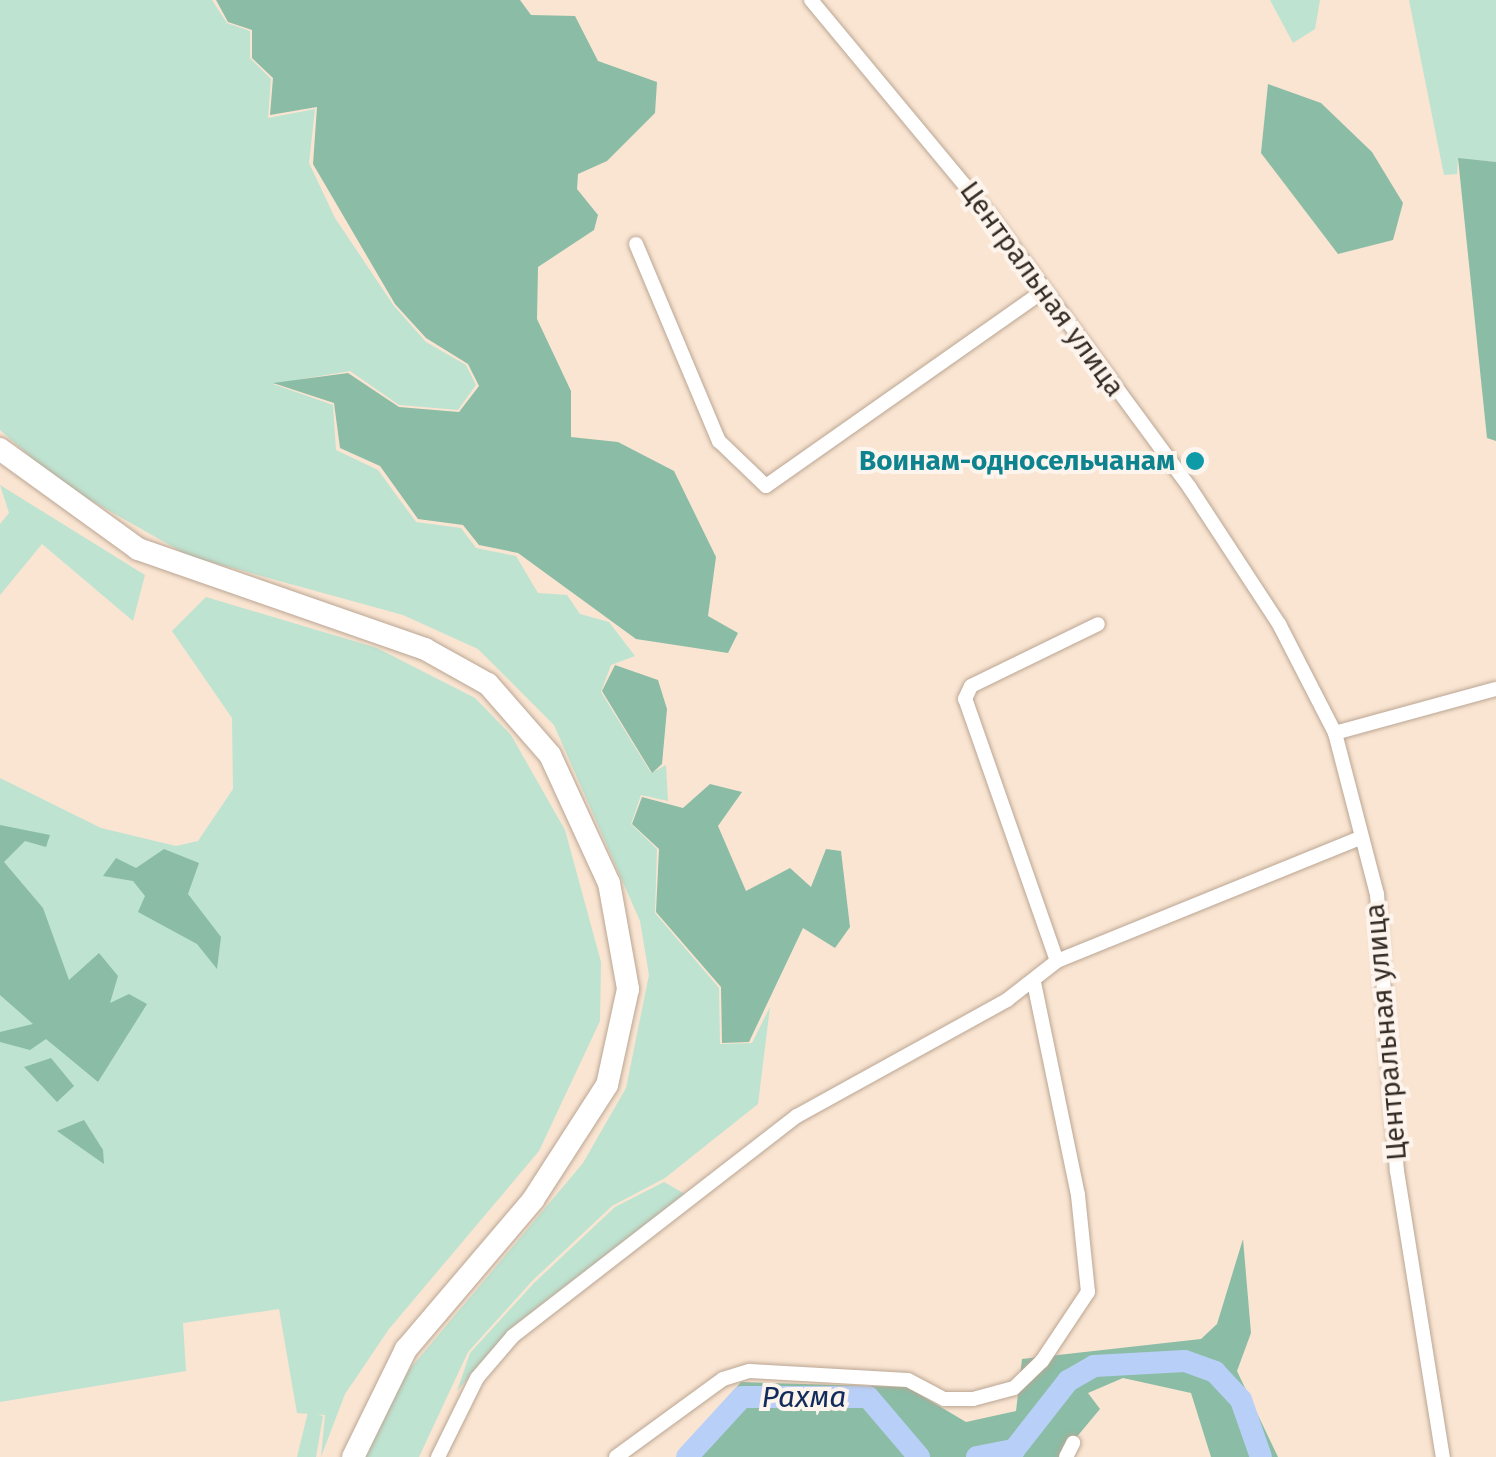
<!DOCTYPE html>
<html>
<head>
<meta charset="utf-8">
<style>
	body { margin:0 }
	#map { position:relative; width:1496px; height:1457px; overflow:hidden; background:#fae5d2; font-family:"Fira Sans",sans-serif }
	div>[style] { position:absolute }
	.green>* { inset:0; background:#bee3d1 }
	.forest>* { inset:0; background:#8bbca5 }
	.river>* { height:22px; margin:-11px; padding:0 11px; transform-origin:11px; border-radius:11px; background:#b8d0f8 }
	.roads { filter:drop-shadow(0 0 2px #baa694) drop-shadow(0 0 2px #baa694) }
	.street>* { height:14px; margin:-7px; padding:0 7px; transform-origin:7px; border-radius:7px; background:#fff }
	.primary>* { height:22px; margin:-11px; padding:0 11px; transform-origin:11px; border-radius:11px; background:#fff }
	.dots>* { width:28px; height:28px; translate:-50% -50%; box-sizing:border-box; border:5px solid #fdf5ed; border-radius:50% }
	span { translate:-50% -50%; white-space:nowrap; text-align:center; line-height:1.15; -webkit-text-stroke:8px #fdf5ed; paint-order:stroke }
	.street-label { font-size:28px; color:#342c25 }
	.culture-label { font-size:28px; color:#0d838f; font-weight:700 }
	.right { translate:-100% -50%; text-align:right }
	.water-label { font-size:30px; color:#112b5b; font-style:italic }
</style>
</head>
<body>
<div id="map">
	<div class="green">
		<i style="clip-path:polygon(0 0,212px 0,227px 23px,250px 31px,250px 58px,271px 79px,268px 118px,315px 109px,309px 163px,335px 218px,394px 306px,426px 342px,466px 365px,476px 385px,458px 410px,399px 405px,350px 371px,273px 384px,333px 405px,336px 450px,378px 470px,416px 522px,461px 528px,476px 548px,516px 556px,538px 593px,567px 595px,580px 614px,609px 622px,635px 656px,611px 665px,601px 692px,651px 773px,666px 765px,668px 801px,641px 795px,631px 824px,657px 849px,655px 913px,719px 988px,720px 1044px,752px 1043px,770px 1007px,758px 1104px,665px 1178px,612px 1206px,532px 1281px,468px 1352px,419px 1457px,360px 1457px,409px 1370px,583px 1163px,626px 1088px,649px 975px,640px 921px,554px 725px,478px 649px,403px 615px,189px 556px,62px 484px,0 430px)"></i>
		<i style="clip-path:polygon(1270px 0,1320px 0,1315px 29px,1293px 43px)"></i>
		<i style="clip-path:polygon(1409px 0,1496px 0,1496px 162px,1458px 159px,1457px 174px,1444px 175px)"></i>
		<i style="clip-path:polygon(0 485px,145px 575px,133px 621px,42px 544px,0 595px,0 524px,9px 513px)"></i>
		<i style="clip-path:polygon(206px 597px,377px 648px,475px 698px,511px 735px,565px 830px,601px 962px,600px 1021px,539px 1151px,389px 1329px,345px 1394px,321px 1457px,325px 1415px,297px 1413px,279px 1309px,183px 1323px,186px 1371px,0 1402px,0 778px,101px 828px,176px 846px,198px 841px,233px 789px,232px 718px,172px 631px)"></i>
		<i style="clip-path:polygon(664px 1182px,685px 1194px,512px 1327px,457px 1391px,470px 1353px,534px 1283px,615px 1207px)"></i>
		<i style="clip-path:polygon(308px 1412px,323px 1416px,316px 1457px,297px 1457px)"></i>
	</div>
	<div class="forest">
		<i style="clip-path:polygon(216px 0,520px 0,531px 15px,575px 16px,598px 61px,657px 82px,655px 113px,607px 161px,578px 174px,577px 189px,598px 215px,594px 230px,538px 267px,537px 319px,571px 391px,571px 437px,618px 442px,674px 471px,716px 557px,708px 616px,738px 633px,728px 653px,636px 639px,518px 553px,479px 545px,463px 525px,418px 519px,380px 466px,340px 448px,334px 403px,273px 383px,348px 373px,399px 407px,459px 412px,479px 386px,468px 364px,426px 338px,395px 304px,313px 164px,317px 107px,270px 115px,273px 78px,252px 58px,252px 30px,228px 22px)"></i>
		<i style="clip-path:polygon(1268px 84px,1321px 103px,1372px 152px,1403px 203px,1393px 240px,1338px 254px,1261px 153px)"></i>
		<i style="clip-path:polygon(1458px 158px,1496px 162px,1496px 441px,1487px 438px)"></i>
		<i style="clip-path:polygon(615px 665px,658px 680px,667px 709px,662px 764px,652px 773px,602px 691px)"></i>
		<i style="clip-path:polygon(710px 784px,742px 792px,718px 826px,746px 891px,790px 868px,811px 887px,826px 849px,841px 851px,850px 927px,835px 948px,803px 928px,749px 1042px,722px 1043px,721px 987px,656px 912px,659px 849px,632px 824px,642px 797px,683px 808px)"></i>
		<i style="clip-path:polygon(0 825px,50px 835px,46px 847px,25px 841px,4px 862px,43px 908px,69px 980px,99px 953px,118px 976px,110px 1003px,129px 994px,147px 1004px,98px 1082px,46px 1039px,30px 1050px,0 1042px,0 1032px,33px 1024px,0 995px)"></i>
		<i style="clip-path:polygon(164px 849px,199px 863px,188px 894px,221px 937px,217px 969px,197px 944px,138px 912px,145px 896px,133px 881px,103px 876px,116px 858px,136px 868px)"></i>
		<i style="clip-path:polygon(51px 1058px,74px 1086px,57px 1102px,24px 1067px)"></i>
		<i style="clip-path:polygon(84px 1120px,103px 1150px,104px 1164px,57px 1131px)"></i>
		<i style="clip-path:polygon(1243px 1239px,1251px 1333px,1237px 1371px,1278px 1457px,1211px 1457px,1191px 1393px,1123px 1378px,1088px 1393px,1100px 1409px,1060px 1457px,678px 1457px,741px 1382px,907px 1387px,966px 1422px,1016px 1411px,1022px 1359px,1201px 1339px,1217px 1324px)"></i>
	</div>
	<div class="river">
		<i style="left:687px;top:1457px;width:81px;rotate:-47.5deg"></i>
		<i style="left:742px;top:1397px;width:126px"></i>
		<i style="left:868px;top:1397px;width:79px;rotate:49.6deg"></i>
		<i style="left:977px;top:1457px;width:38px;rotate:-11deg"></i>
		<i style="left:1014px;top:1450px;width:88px;rotate:-52deg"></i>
		<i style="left:1068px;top:1381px;width:30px;rotate:-30deg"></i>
		<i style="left:1094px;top:1366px;width:91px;rotate:-3.1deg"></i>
		<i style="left:1185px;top:1361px;width:32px;rotate:20deg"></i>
		<i style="left:1215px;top:1372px;width:38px;rotate:47deg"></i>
		<i style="left:1241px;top:1400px;width:60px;rotate:70.7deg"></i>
	</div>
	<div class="roads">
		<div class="street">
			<i style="left:811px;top:0;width:282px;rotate:50.3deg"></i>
			<i style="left:991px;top:217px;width:336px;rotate:53.7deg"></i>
			<i style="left:1190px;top:488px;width:163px;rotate:56.8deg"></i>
			<i style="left:1279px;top:624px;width:123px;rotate:62.8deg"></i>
			<i style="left:1335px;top:733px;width:166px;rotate:75.4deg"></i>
			<i style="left:1377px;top:894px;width:278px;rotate:85.9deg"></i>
			<i style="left:1397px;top:1171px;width:290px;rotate:80.9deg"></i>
			<i style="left:636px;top:244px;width:214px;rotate:67.2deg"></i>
			<i style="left:719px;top:441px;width:65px;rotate:43.8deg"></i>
			<i style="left:766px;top:486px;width:339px;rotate:-35.1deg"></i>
			<i style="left:1335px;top:733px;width:167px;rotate:-15.3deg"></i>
			<i style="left:1057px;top:961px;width:278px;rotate:-109.3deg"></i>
			<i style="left:965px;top:699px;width:14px;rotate:-65deg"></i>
			<i style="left:971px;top:686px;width:141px;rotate:-26deg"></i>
			<i style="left:438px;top:1457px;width:88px;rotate:-63.7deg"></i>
			<i style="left:477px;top:1378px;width:55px;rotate:-49.4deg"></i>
			<i style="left:513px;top:1336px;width:359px;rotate:-37.8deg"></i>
			<i style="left:797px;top:1116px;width:240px;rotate:-28.9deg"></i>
			<i style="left:1007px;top:1000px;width:63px;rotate:-38deg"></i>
			<i style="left:1057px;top:961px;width:324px;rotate:-22.1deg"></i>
			<i style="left:616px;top:1457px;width:132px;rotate:-36.1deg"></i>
			<i style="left:723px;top:1379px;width:28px;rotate:-17deg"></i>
			<i style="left:750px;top:1371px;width:158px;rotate:3.3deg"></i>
			<i style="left:908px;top:1380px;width:41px;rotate:27.8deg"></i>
			<i style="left:944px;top:1399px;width:29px"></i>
			<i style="left:973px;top:1399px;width:42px;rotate:-15deg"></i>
			<i style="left:1014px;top:1388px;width:39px;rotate:-44deg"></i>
			<i style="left:1042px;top:1361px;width:83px;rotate:-56.3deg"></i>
			<i style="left:1088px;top:1292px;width:98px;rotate:-95.9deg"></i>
			<i style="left:1078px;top:1195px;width:217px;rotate:-101.7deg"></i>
			<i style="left:1066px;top:1457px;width:16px;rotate:-63deg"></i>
		</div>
		<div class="primary">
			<i style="left:0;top:449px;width:170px;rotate:35.9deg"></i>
			<i style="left:138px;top:549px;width:304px;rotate:19.2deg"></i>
			<i style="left:425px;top:649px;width:72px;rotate:29.1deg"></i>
			<i style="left:488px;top:684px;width:94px;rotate:48.9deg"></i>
			<i style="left:550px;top:755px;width:141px;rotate:65.3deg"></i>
			<i style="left:609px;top:883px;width:108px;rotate:79.8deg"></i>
			<i style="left:628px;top:989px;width:98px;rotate:102.3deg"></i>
			<i style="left:607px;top:1085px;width:137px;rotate:122.8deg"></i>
			<i style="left:533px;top:1200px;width:196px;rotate:130.4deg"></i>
			<i style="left:406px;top:1349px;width:120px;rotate:116.1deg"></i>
		</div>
	</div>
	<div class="dots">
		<i style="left:1195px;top:461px;background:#0f9aa8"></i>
	</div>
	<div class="street-label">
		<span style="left:1042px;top:289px;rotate:54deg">Центральная улица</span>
		<span style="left:1386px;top:1032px;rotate:-95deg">Центральная улица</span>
	</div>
	<div class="culture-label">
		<span class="right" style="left:1175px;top:461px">Воинам-односельчанам</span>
	</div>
	<div class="water-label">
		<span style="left:804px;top:1397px">Рахма</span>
	</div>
</div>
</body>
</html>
